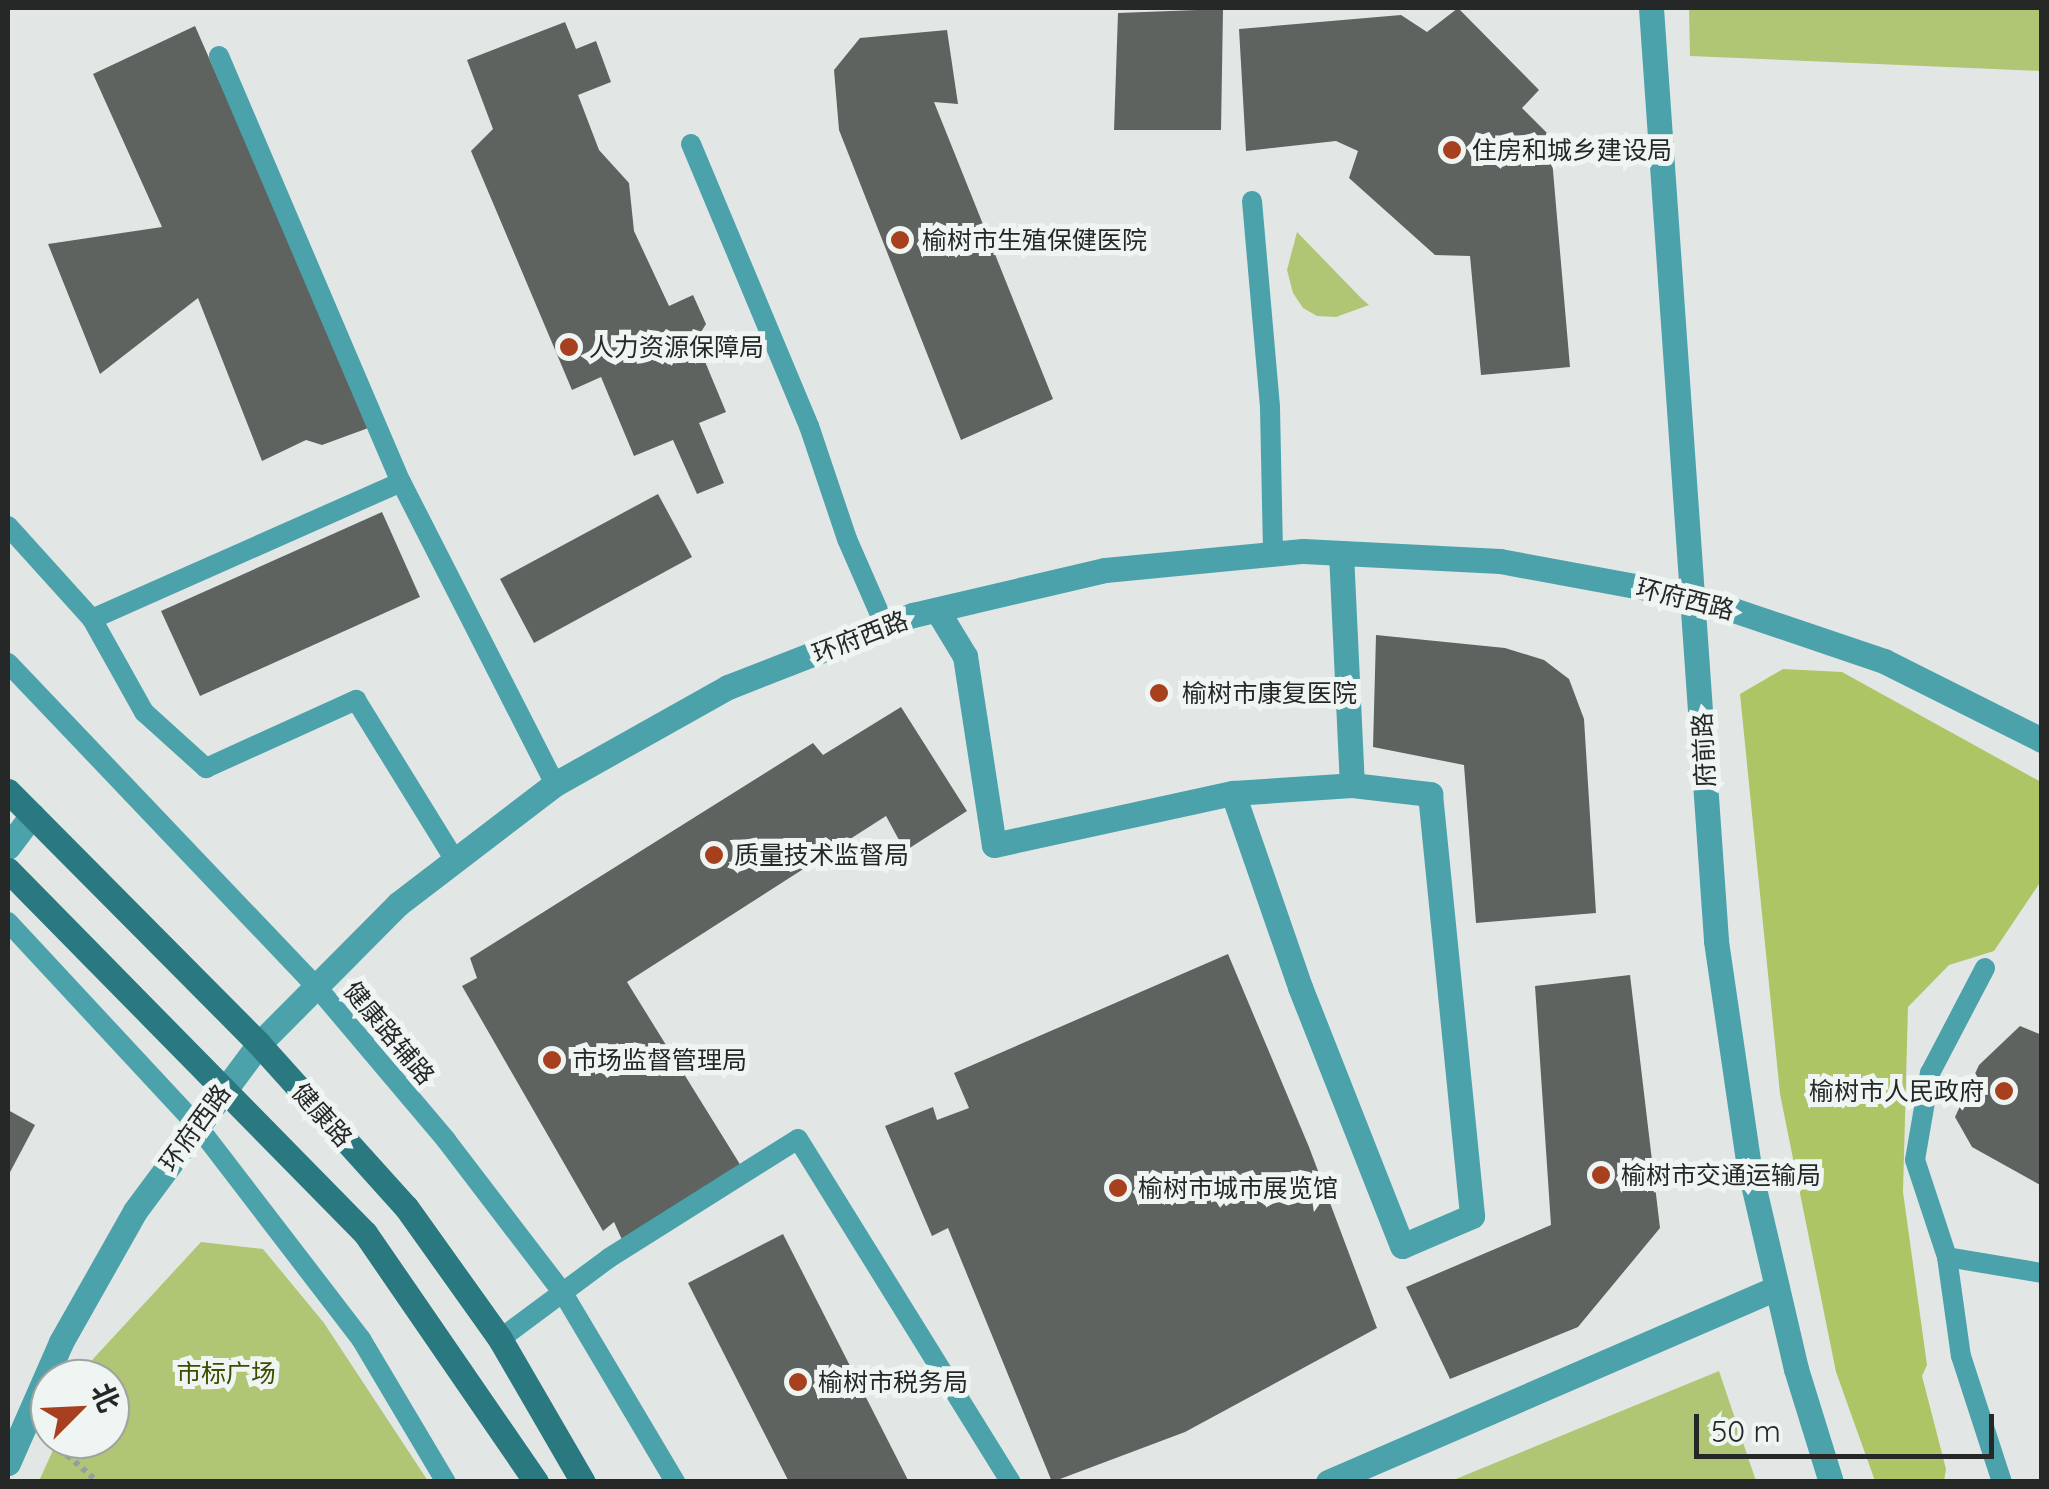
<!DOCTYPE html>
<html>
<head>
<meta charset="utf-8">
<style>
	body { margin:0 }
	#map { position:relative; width:2049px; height:1489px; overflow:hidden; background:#e2e7e6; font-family:Quicksand,"Noto Sans SC",sans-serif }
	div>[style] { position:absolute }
	.green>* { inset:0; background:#b0c674 }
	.forest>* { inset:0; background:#adc565 }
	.building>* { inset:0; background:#5f6360 }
	.path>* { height:6px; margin-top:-3px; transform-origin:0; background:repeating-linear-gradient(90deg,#999d9c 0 5px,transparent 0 10px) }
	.service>* { height:20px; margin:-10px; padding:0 10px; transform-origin:10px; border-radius:10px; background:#4ca2ab }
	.minor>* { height:25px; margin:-12.5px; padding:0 12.5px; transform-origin:12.5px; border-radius:12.5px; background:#4ca2ab }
	.tertiary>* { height:25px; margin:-12.5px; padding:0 12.5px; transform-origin:12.5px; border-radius:12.5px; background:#4ca2ab }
	.secondary>* { height:25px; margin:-12.5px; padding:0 12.5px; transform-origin:12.5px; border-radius:12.5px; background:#2a7880 }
	.dots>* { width:28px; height:28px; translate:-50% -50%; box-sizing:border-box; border:5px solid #eff5f3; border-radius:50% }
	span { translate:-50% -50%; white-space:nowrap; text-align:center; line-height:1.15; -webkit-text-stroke:10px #eff5f3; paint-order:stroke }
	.poi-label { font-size:25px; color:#262827 }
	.left { translate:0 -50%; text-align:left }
	.right { translate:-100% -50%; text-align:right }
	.street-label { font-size:25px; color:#262827 }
	.park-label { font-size:25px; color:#3e4c00 }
	.frame { position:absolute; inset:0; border:10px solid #262827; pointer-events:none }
	.north { position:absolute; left:30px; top:1359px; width:100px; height:100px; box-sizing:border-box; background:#eff5f3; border:2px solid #9fa3a1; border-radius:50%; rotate:66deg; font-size:28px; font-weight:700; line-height:40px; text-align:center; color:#262827 }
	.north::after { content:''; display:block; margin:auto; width:35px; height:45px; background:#a7401f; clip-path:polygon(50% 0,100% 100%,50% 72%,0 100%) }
	.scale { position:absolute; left:1694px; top:1414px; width:300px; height:45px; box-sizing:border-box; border:5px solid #262827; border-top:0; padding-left:12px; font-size:30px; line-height:35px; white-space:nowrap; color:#262827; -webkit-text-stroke:8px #eff5f3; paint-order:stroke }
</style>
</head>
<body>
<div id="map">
	<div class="green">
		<i style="clip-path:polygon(1689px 8px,2041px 8px,2041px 71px,1690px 56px)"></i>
		<i style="clip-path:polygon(1297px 232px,1362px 299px,1369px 305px,1336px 317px,1317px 316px,1303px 308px,1293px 293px,1287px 270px)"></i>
		<i style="clip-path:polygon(201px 1242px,263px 1249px,324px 1323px,428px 1481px,39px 1481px,58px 1439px,110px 1439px,110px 1379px,84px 1379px,93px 1359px)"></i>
		<i style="clip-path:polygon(1719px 1371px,1756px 1481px,1451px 1481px)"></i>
	</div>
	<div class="forest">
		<i style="clip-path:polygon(1783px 669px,1842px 672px,2041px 782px,2041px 881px,1994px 951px,1949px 965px,1908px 1007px,1903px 1192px,1927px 1365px,1922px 1376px,1946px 1469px,1944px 1481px,1875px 1481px,1836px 1372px,1780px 1094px,1740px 694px)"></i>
	</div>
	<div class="building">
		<i style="clip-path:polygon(1458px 8px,1539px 90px,1522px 108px,1550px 136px,1570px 367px,1481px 375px,1470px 256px,1435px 255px,1349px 178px,1358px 151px,1336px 141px,1246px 151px,1239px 29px,1401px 15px,1427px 32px)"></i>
		<i style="clip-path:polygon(1223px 9px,1221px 130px,1114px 130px,1118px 13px)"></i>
		<i style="clip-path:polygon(565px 22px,576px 49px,596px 41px,611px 82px,578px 95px,599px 150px,629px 183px,634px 231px,669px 306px,693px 295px,706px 324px,696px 340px,726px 412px,699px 423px,724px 483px,697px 494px,673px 440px,634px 456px,601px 377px,572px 390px,471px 151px,493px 129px,467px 60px)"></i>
		<i style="clip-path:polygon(195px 26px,371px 427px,322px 445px,306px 440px,262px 461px,198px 298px,100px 374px,48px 244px,162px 227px,93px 74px)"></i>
		<i style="clip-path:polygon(947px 30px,958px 104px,934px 102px,1053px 399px,961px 440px,839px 130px,834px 70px,860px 38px)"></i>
		<i style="clip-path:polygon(658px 494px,692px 557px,534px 643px,500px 579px)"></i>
		<i style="clip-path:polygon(382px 512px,420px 597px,200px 696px,161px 611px)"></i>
		<i style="clip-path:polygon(1376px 635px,1505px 648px,1544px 660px,1569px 679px,1584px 719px,1596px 913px,1476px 923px,1464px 765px,1373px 747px)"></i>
		<i style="clip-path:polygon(901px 707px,967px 811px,905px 851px,886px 816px,627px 982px,741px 1166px,624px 1244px,614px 1222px,603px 1231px,462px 986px,477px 978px,470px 958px,813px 743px,823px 755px)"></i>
		<i style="clip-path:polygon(1228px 954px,1309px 1147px,1377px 1328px,1185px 1432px,1052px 1482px,948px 1228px,932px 1236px,885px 1126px,933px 1107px,937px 1120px,969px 1108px,954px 1073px)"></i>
		<i style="clip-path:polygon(1630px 975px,1660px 1228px,1578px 1327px,1450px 1379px,1406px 1287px,1551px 1225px,1535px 986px)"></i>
		<i style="clip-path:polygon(2020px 1026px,2042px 1035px,2042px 1186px,1972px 1147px,1955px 1117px,1979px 1065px)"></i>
		<i style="clip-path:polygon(8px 1110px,35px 1125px,8px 1176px)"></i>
		<i style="clip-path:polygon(783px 1234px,909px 1482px,789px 1482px,688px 1283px)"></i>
	</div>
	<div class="path">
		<i style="left:52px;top:1442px;width:61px;rotate:41deg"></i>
	</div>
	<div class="service">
		<i style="left:219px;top:56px;width:463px;rotate:66.9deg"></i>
		<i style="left:401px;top:482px;width:339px;rotate:63deg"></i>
		<i style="left:691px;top:144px;width:306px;rotate:67.3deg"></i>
		<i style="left:809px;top:426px;width:119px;rotate:71.4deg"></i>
		<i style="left:847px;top:539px;width:95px;rotate:66.4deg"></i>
		<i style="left:1252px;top:201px;width:208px;rotate:85deg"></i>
		<i style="left:1270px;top:408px;width:146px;rotate:88.8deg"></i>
		<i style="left:8px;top:526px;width:125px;rotate:47.9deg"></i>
		<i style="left:92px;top:619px;width:338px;rotate:-23.9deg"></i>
		<i style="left:92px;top:619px;width:107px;rotate:60.8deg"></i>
		<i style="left:144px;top:712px;width:84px;rotate:42.1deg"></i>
		<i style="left:206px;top:768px;width:165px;rotate:-24.4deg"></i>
		<i style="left:356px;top:700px;width:188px;rotate:58.3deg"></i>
		<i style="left:8px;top:663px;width:446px;rotate:46.4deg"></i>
		<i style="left:316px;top:986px;width:202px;rotate:49.8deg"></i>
		<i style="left:446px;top:1140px;width:193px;rotate:52.6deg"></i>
		<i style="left:563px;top:1293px;width:220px;rotate:59.3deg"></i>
		<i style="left:8px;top:922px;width:276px;rotate:47.1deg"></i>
		<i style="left:196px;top:1124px;width:271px;rotate:52.5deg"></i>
		<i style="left:361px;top:1339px;width:166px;rotate:59.3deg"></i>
		<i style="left:1985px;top:968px;width:119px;rotate:117.6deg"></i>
		<i style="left:1930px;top:1073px;width:88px;rotate:99.8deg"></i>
		<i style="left:1915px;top:1160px;width:102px;rotate:71.7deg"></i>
		<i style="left:1947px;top:1257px;width:100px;rotate:82deg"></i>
		<i style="left:1961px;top:1356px;width:133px;rotate:72deg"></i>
		<i style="left:1947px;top:1257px;width:96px;rotate:9.6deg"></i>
		<i style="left:500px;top:1339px;width:136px;rotate:-36.6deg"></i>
		<i style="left:609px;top:1258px;width:223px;rotate:-32.2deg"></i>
		<i style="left:798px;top:1139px;width:404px;rotate:58.2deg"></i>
	</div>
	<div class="minor">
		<i style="left:1341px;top:553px;width:232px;rotate:87.3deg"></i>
		<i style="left:937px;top:610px;width:54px;rotate:58.7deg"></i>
		<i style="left:965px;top:656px;width:191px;rotate:81.3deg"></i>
		<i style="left:994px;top:845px;width:245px;rotate:-12.3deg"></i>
		<i style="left:1233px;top:793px;width:119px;rotate:-3.8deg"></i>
		<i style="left:1352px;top:785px;width:79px;rotate:6.6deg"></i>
		<i style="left:1430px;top:794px;width:424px;rotate:84.3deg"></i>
		<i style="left:1472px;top:1216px;width:76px;rotate:156.8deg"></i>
		<i style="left:1402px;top:1246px;width:278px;rotate:-111.5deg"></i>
		<i style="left:1300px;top:987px;width:205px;rotate:-109.1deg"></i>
		<i style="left:8px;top:847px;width:40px;rotate:-53deg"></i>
	</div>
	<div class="tertiary">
		<i style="left:1651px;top:8px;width:935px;rotate:86.01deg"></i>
		<i style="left:1716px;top:941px;width:228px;rotate:81.7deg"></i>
		<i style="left:1749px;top:1167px;width:207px;rotate:76.9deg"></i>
		<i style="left:1796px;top:1369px;width:118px;rotate:72.8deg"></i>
		<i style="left:8px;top:1463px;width:132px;rotate:-66.3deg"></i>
		<i style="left:61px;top:1342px;width:150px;rotate:-60.5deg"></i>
		<i style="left:135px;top:1211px;width:208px;rotate:-53.4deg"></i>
		<i style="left:259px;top:1044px;width:197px;rotate:-45.2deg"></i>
		<i style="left:398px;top:904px;width:198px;rotate:-37.4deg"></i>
		<i style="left:555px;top:784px;width:198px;rotate:-29.3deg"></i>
		<i style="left:728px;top:687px;width:199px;rotate:-21.3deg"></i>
		<i style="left:913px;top:615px;width:197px;rotate:-13.2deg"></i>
		<i style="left:1105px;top:570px;width:199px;rotate:-5.5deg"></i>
		<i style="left:1303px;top:551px;width:197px;rotate:2.9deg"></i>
		<i style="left:1500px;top:561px;width:198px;rotate:10.5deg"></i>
		<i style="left:1695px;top:597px;width:200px;rotate:18.7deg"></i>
		<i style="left:1884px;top:661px;width:177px;rotate:26.6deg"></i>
		<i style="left:1328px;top:1482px;width:489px;rotate:-23.4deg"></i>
	</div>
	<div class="secondary">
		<i style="left:8px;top:791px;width:356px;rotate:45.2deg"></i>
		<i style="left:259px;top:1044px;width:219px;rotate:48deg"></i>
		<i style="left:406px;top:1207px;width:162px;rotate:54.5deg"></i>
		<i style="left:500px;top:1339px;width:165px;rotate:59.9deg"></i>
		<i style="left:8px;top:870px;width:509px;rotate:45.48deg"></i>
		<i style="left:365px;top:1233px;width:302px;rotate:55.5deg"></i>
	</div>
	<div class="dots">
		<i style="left:1452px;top:150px;background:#a7401f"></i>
		<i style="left:900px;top:240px;background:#a7401f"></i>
		<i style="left:569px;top:347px;background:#a7401f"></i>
		<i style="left:1159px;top:693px;background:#a7401f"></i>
		<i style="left:714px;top:855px;background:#a7401f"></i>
		<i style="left:552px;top:1060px;background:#a7401f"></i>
		<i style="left:2004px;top:1091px;background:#a7401f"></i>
		<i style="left:1601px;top:1175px;background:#a7401f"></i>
		<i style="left:1118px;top:1188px;background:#a7401f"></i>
		<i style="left:798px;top:1382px;background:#a7401f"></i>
	</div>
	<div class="poi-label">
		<span class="left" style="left:1472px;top:150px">住房和城乡建设局</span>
		<span class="left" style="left:922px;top:240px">榆树市生殖保健医院</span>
		<span class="left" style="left:589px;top:347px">人力资源保障局</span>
		<span class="left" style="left:1182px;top:693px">榆树市康复医院</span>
		<span class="left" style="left:734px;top:855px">质量技术监督局</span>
		<span class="left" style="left:572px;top:1060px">市场监督管理局</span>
		<span class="right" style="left:1984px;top:1091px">榆树市人民政府</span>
		<span class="left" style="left:1621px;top:1175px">榆树市交通运输局</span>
		<span class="left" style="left:1138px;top:1188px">榆树市城市展览馆</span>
		<span class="left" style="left:818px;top:1382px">榆树市税务局</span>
	</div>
	<div class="street-label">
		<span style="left:1685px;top:599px;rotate:14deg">环府西路</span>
		<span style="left:860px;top:637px;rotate:-21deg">环府西路</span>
		<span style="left:1704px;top:750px;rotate:-93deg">府前路</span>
		<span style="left:389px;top:1033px;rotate:50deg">健康路辅路</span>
		<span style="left:322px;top:1115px;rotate:48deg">健康路</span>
		<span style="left:195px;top:1128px;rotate:-54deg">环府西路</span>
	</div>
	<div class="park-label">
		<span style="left:226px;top:1373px">市标广场</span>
	</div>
	<div class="frame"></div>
	<div class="north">北</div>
	<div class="scale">50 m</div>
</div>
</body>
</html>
